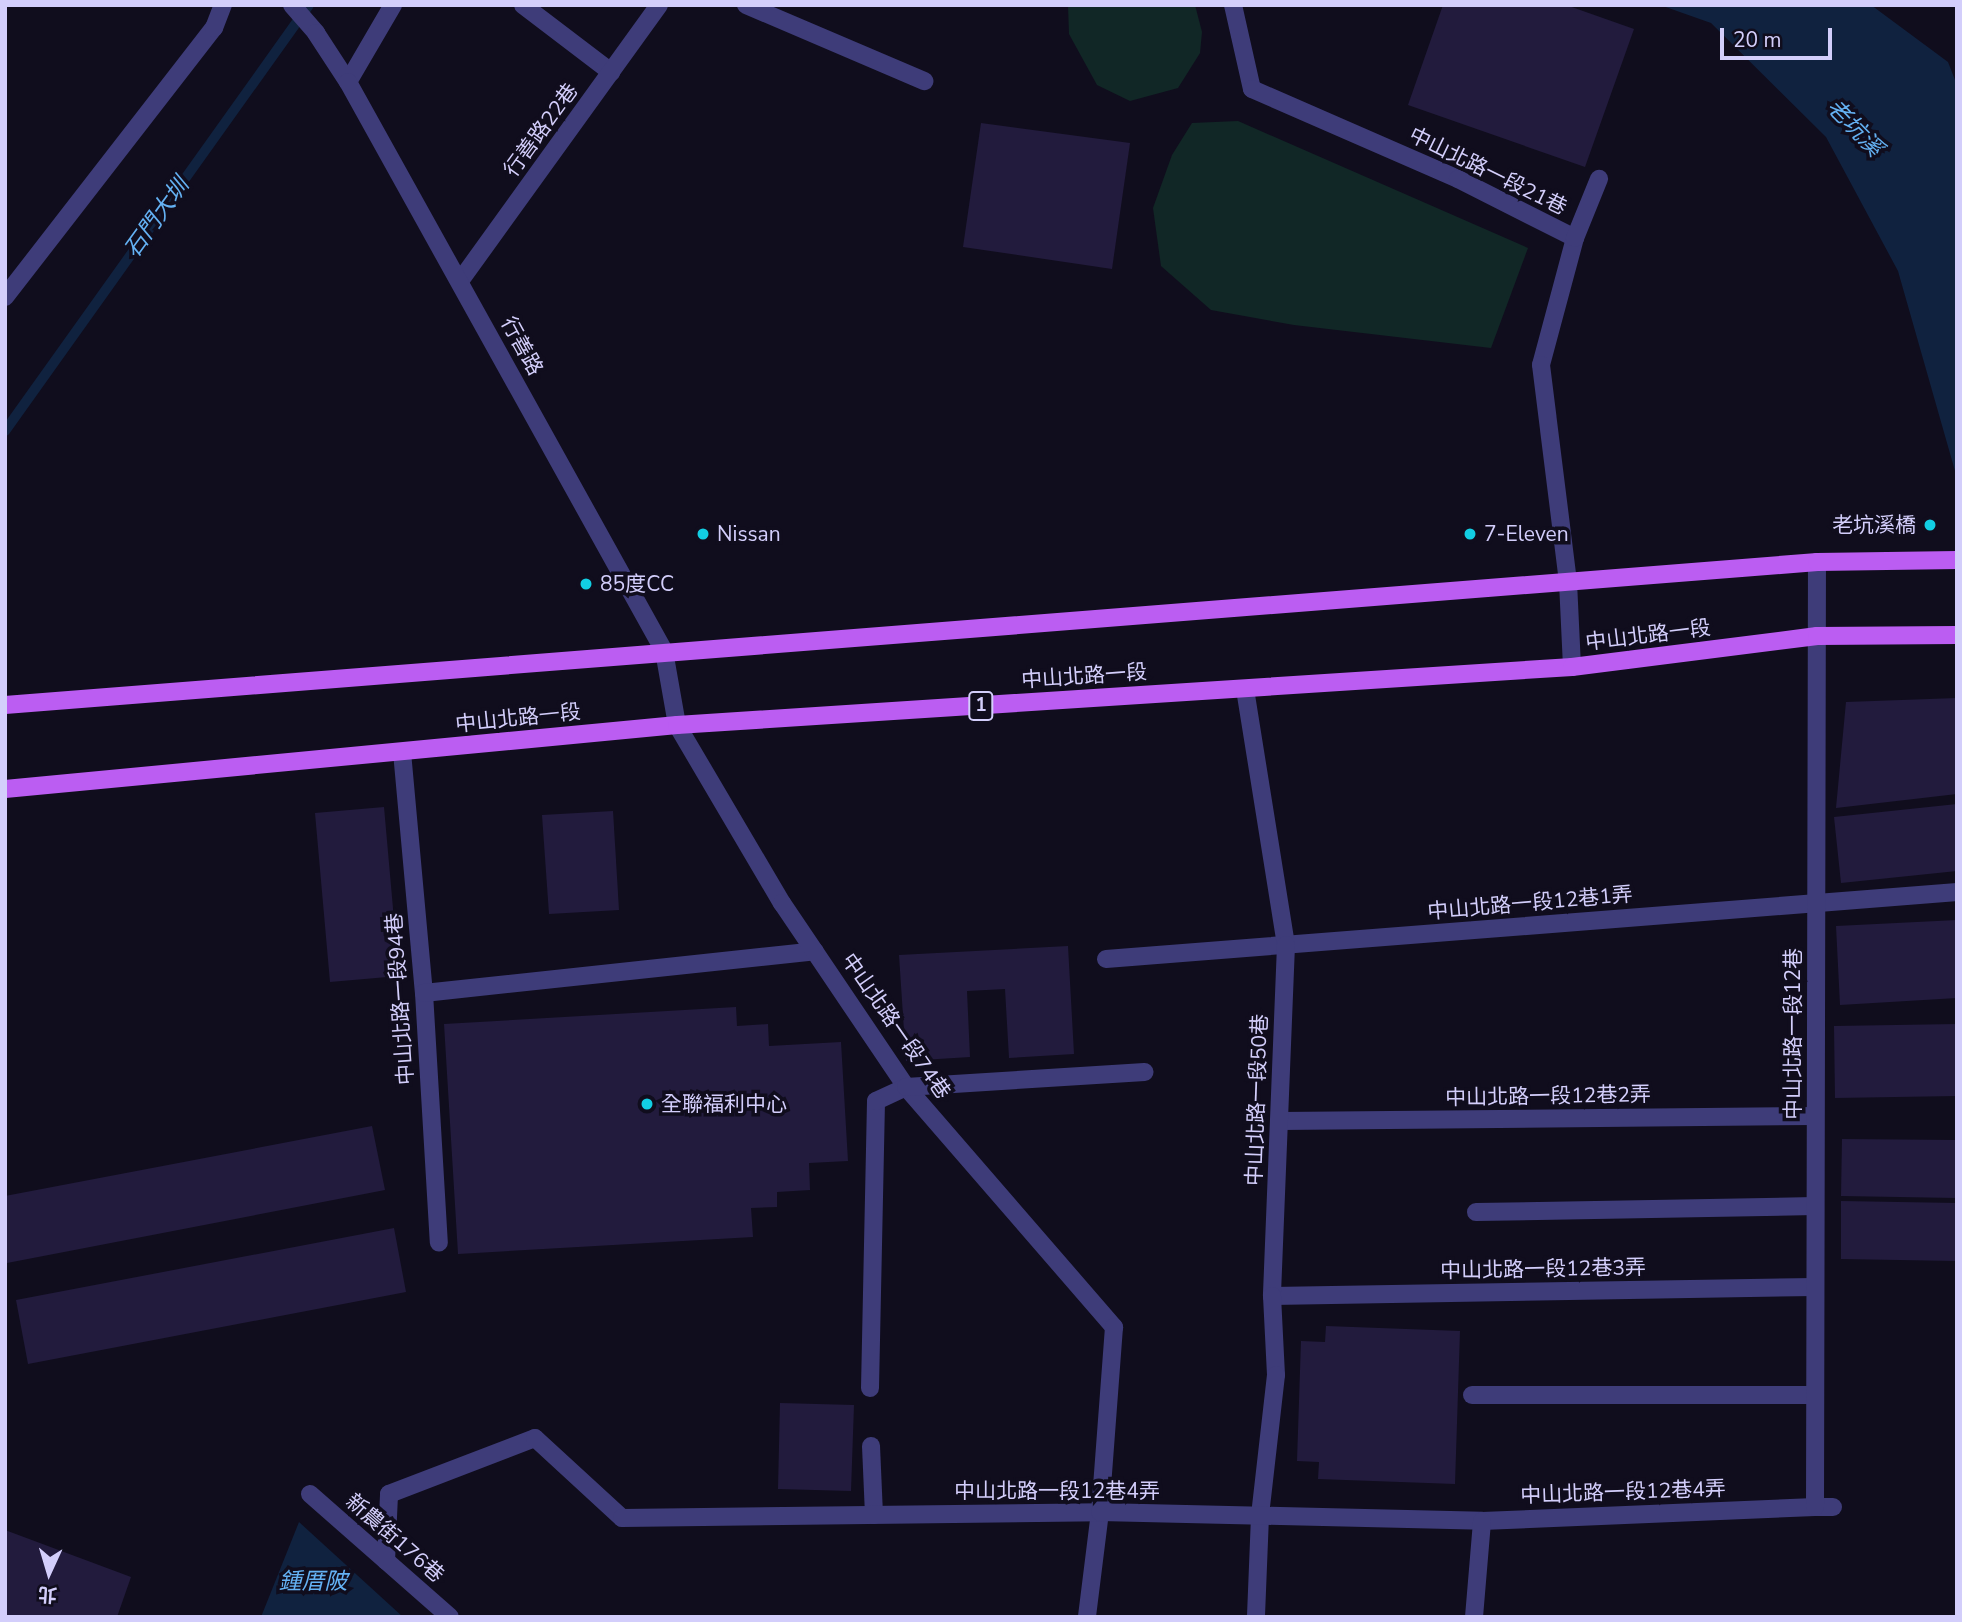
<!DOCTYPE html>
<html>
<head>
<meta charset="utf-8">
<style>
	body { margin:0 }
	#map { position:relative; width:1962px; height:1622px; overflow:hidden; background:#100d1d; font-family:"Nunito Sans","Noto Sans TC",sans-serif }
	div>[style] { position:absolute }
	.green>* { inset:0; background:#112726 }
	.water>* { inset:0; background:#10223f }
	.stream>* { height:10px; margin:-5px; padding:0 5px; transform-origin:5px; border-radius:5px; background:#10223f }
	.building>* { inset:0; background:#221b3d }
	.service>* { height:18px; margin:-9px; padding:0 9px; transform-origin:9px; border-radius:9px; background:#3e3c79 }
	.minor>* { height:18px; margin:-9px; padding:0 9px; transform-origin:9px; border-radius:9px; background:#3e3c79 }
	.primary>* { height:18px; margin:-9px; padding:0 9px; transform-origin:9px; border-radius:9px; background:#bb5df2 }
	.dots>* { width:19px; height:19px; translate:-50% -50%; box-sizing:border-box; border:4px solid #100d1d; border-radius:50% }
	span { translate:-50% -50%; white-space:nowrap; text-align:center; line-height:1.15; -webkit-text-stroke:7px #100d1d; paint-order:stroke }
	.shield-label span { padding:2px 5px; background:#100d1d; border:2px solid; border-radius:5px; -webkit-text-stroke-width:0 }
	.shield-label { font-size:19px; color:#d3cefb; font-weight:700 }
	.street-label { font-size:21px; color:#d3cefb }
	.poi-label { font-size:21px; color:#d3cefb }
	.right { translate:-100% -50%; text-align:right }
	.left { translate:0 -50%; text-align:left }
	.water-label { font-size:23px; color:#64b1f3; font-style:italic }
	.frame { position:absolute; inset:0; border:7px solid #d3cefb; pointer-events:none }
	.north { position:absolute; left:14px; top:1538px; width:70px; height:70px; -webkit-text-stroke:5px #100d1d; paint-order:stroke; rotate:184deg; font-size:19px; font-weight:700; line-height:28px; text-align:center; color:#d3cefb }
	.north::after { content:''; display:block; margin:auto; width:24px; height:32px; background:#d3cefb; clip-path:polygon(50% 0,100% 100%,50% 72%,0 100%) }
	.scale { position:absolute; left:1720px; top:28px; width:112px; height:32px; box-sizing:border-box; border:4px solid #d3cefb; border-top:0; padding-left:9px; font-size:21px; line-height:24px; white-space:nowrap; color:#d3cefb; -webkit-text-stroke:5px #100d1d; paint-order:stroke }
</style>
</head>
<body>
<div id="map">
	<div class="green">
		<i style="clip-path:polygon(1068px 5px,1195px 5px,1202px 32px,1200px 53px,1178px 88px,1130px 101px,1097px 85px,1069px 34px)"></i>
		<i style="clip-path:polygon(1238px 121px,1528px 248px,1491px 348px,1294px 325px,1211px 310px,1161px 266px,1153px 208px,1172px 155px,1192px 123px)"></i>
	</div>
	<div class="water">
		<i style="clip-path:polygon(1660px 5px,1871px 5px,1948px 62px,1957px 85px,1957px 478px,1898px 271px,1826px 137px,1711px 23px)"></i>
		<i style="clip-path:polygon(299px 1522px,403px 1617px,261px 1617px)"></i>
	</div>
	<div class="stream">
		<i style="left:5px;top:431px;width:523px;rotate:-54.49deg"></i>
	</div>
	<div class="building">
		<i style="clip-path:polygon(1443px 5px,1566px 5px,1634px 29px,1585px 167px,1408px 105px)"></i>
		<i style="clip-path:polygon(981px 123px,1130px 143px,1112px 269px,963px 247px)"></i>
		<i style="clip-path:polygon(1957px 698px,1957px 794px,1836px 808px,1846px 702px)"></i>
		<i style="clip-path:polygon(1957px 804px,1957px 871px,1841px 883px,1834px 817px)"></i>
		<i style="clip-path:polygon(384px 807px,399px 976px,330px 982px,315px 813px)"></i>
		<i style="clip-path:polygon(613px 811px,619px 910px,549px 914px,542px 815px)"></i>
		<i style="clip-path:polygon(1957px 920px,1957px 998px,1840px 1005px,1836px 926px)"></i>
		<i style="clip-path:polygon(1068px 946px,1074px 1054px,1009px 1058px,1005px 989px,967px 991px,970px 1057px,906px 1061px,899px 955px)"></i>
		<i style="clip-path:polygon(736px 1007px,737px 1026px,768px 1024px,769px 1046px,841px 1042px,848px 1161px,809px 1163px,810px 1190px,777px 1192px,777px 1207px,751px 1208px,753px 1237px,458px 1254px,444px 1024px)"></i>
		<i style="clip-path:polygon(1957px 1024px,1957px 1096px,1835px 1098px,1834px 1026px)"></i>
		<i style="clip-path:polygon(372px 1126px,385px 1190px,7px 1263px,5px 1196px)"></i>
		<i style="clip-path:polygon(1842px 1139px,1957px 1140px,1957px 1198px,1841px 1196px)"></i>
		<i style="clip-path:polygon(1841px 1201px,1957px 1203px,1957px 1261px,1841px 1259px)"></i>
		<i style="clip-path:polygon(394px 1228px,406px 1292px,28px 1364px,16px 1300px)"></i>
		<i style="clip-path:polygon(1326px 1326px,1460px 1331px,1455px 1484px,1318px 1479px,1319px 1462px,1297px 1461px,1301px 1341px,1325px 1342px)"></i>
		<i style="clip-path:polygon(780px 1403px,854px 1405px,851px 1491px,778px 1489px)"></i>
		<i style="clip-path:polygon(5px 1530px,131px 1577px,117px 1617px,5px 1617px)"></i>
	</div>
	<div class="service">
		<i style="left:523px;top:5px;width:111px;rotate:37.3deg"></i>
		<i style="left:746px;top:5px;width:194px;rotate:23.1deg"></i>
		<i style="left:1233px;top:5px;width:86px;rotate:77.3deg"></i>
		<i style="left:1252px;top:89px;width:225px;rotate:23.6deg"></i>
		<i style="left:1458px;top:179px;width:131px;rotate:26.8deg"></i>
		<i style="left:1575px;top:238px;width:131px;rotate:105deg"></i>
		<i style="left:1541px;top:365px;width:219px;rotate:82.9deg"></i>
		<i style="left:1568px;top:582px;width:85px;rotate:87.3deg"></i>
		<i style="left:348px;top:82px;width:89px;rotate:-59.7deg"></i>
		<i style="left:1575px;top:238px;width:64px;rotate:-67.9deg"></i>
		<i style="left:460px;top:281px;width:340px;rotate:-54.2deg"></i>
		<i style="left:5px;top:297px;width:341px;rotate:-52.2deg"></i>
		<i style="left:214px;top:28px;width:25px;rotate:-69deg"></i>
		<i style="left:402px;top:752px;width:242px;rotate:84.8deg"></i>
		<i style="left:424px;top:993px;width:250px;rotate:86.6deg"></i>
		<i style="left:1106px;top:959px;width:854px;rotate:-4.5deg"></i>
		<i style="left:424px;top:993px;width:393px;rotate:-6.1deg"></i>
		<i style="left:1280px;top:1121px;width:535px;rotate:-0.54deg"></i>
		<i style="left:1272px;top:1296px;width:543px;rotate:-0.95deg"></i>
		<i style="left:871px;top:1446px;width:69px;rotate:87.5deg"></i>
		<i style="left:1815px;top:1507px;width:18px"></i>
		<i style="left:386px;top:1561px;width:67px;rotate:-87.4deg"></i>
		<i style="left:389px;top:1494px;width:156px;rotate:-21deg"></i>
		<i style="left:535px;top:1438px;width:118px;rotate:42.6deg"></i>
	</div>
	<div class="minor">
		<i style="left:292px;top:5px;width:37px;rotate:49deg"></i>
		<i style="left:316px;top:33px;width:59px;rotate:56.9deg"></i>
		<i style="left:348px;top:82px;width:651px;rotate:60.95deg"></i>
		<i style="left:664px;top:651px;width:75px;rotate:80deg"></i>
		<i style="left:677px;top:725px;width:207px;rotate:59.5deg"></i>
		<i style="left:782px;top:903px;width:222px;rotate:56deg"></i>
		<i style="left:906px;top:1087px;width:318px;rotate:49.1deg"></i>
		<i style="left:1114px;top:1327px;width:186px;rotate:94.3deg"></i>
		<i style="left:1100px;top:1512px;width:106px;rotate:97.1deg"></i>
		<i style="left:1245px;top:689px;width:259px;rotate:80.9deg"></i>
		<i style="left:1286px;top:945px;width:351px;rotate:92.3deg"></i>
		<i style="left:1272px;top:1296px;width:79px;rotate:87.1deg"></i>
		<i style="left:1276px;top:1375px;width:142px;rotate:96.5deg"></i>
		<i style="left:1260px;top:1516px;width:101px;rotate:92.3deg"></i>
		<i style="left:1476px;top:1212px;width:339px;rotate:-1deg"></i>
		<i style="left:870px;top:1388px;width:287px;rotate:-88.8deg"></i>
		<i style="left:876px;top:1101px;width:33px;rotate:-25deg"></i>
		<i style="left:906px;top:1087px;width:239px;rotate:-3.6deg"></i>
		<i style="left:1472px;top:1395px;width:343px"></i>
		<i style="left:310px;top:1494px;width:186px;rotate:41.3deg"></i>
		<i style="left:622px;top:1518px;width:478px;rotate:-0.7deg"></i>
		<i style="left:1100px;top:1512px;width:382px;rotate:1.3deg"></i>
		<i style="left:1482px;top:1521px;width:333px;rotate:-2.4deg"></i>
		<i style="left:1815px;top:1507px;width:945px;rotate:-89.88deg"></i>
		<i style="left:1474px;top:1617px;width:96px;rotate:-85.2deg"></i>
	</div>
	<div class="primary">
		<i style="left:5px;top:705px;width:1818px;rotate:-4.51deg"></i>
		<i style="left:1817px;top:562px;width:140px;rotate:-0.8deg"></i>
		<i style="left:5px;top:789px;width:675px;rotate:-5.44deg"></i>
		<i style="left:677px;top:725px;width:897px;rotate:-3.71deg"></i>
		<i style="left:1572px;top:667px;width:247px;rotate:-7.2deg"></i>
		<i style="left:1817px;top:636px;width:140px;rotate:-0.4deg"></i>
	</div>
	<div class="dots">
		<i style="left:1930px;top:525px;background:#12cee3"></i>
		<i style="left:703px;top:534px;background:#12cee3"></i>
		<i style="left:1470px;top:534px;background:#12cee3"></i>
		<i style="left:586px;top:584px;background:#12cee3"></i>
		<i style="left:647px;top:1104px;background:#12cee3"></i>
	</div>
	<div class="shield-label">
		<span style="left:981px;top:706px">1</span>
	</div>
	<div class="street-label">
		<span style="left:541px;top:130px;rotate:-54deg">行善路22巷</span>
		<span style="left:1488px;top:171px;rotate:26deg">中山北路一段21巷</span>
		<span style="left:522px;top:346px;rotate:61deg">行善路</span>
		<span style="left:1648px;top:635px;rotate:-7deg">中山北路一段</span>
		<span style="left:1084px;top:676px;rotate:-4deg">中山北路一段</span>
		<span style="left:518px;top:718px;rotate:-6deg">中山北路一段</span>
		<span style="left:1530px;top:903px;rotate:-5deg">中山北路一段12巷1弄</span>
		<span style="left:400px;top:999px;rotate:-94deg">中山北路一段94巷</span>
		<span style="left:896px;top:1026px;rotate:55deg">中山北路一段74巷</span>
		<span style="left:1793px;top:1034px;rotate:-90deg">中山北路一段12巷</span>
		<span style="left:1548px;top:1096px;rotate:-1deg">中山北路一段12巷2弄</span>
		<span style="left:1257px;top:1100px;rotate:-88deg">中山北路一段50巷</span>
		<span style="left:1543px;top:1269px;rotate:-1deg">中山北路一段12巷3弄</span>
		<span style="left:1057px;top:1491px">中山北路一段12巷4弄</span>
		<span style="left:1623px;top:1492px;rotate:-2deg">中山北路一段12巷4弄</span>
		<span style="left:395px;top:1538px;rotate:41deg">新農街176巷</span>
	</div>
	<div class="poi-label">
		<span class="right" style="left:1916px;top:525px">老坑溪橋</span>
		<span class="left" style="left:717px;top:534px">Nissan</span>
		<span class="left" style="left:1484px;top:534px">7-Eleven</span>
		<span class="left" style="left:600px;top:584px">85度CC</span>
		<span class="left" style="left:661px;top:1104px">全聯福利中心</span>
	</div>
	<div class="water-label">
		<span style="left:1854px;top:128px;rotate:46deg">老坑溪</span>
		<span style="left:157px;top:218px;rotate:-54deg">石門大圳</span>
		<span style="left:313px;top:1582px">鍾厝陂</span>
	</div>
	<div class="frame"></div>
	<div class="north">北</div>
	<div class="scale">20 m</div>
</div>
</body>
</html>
